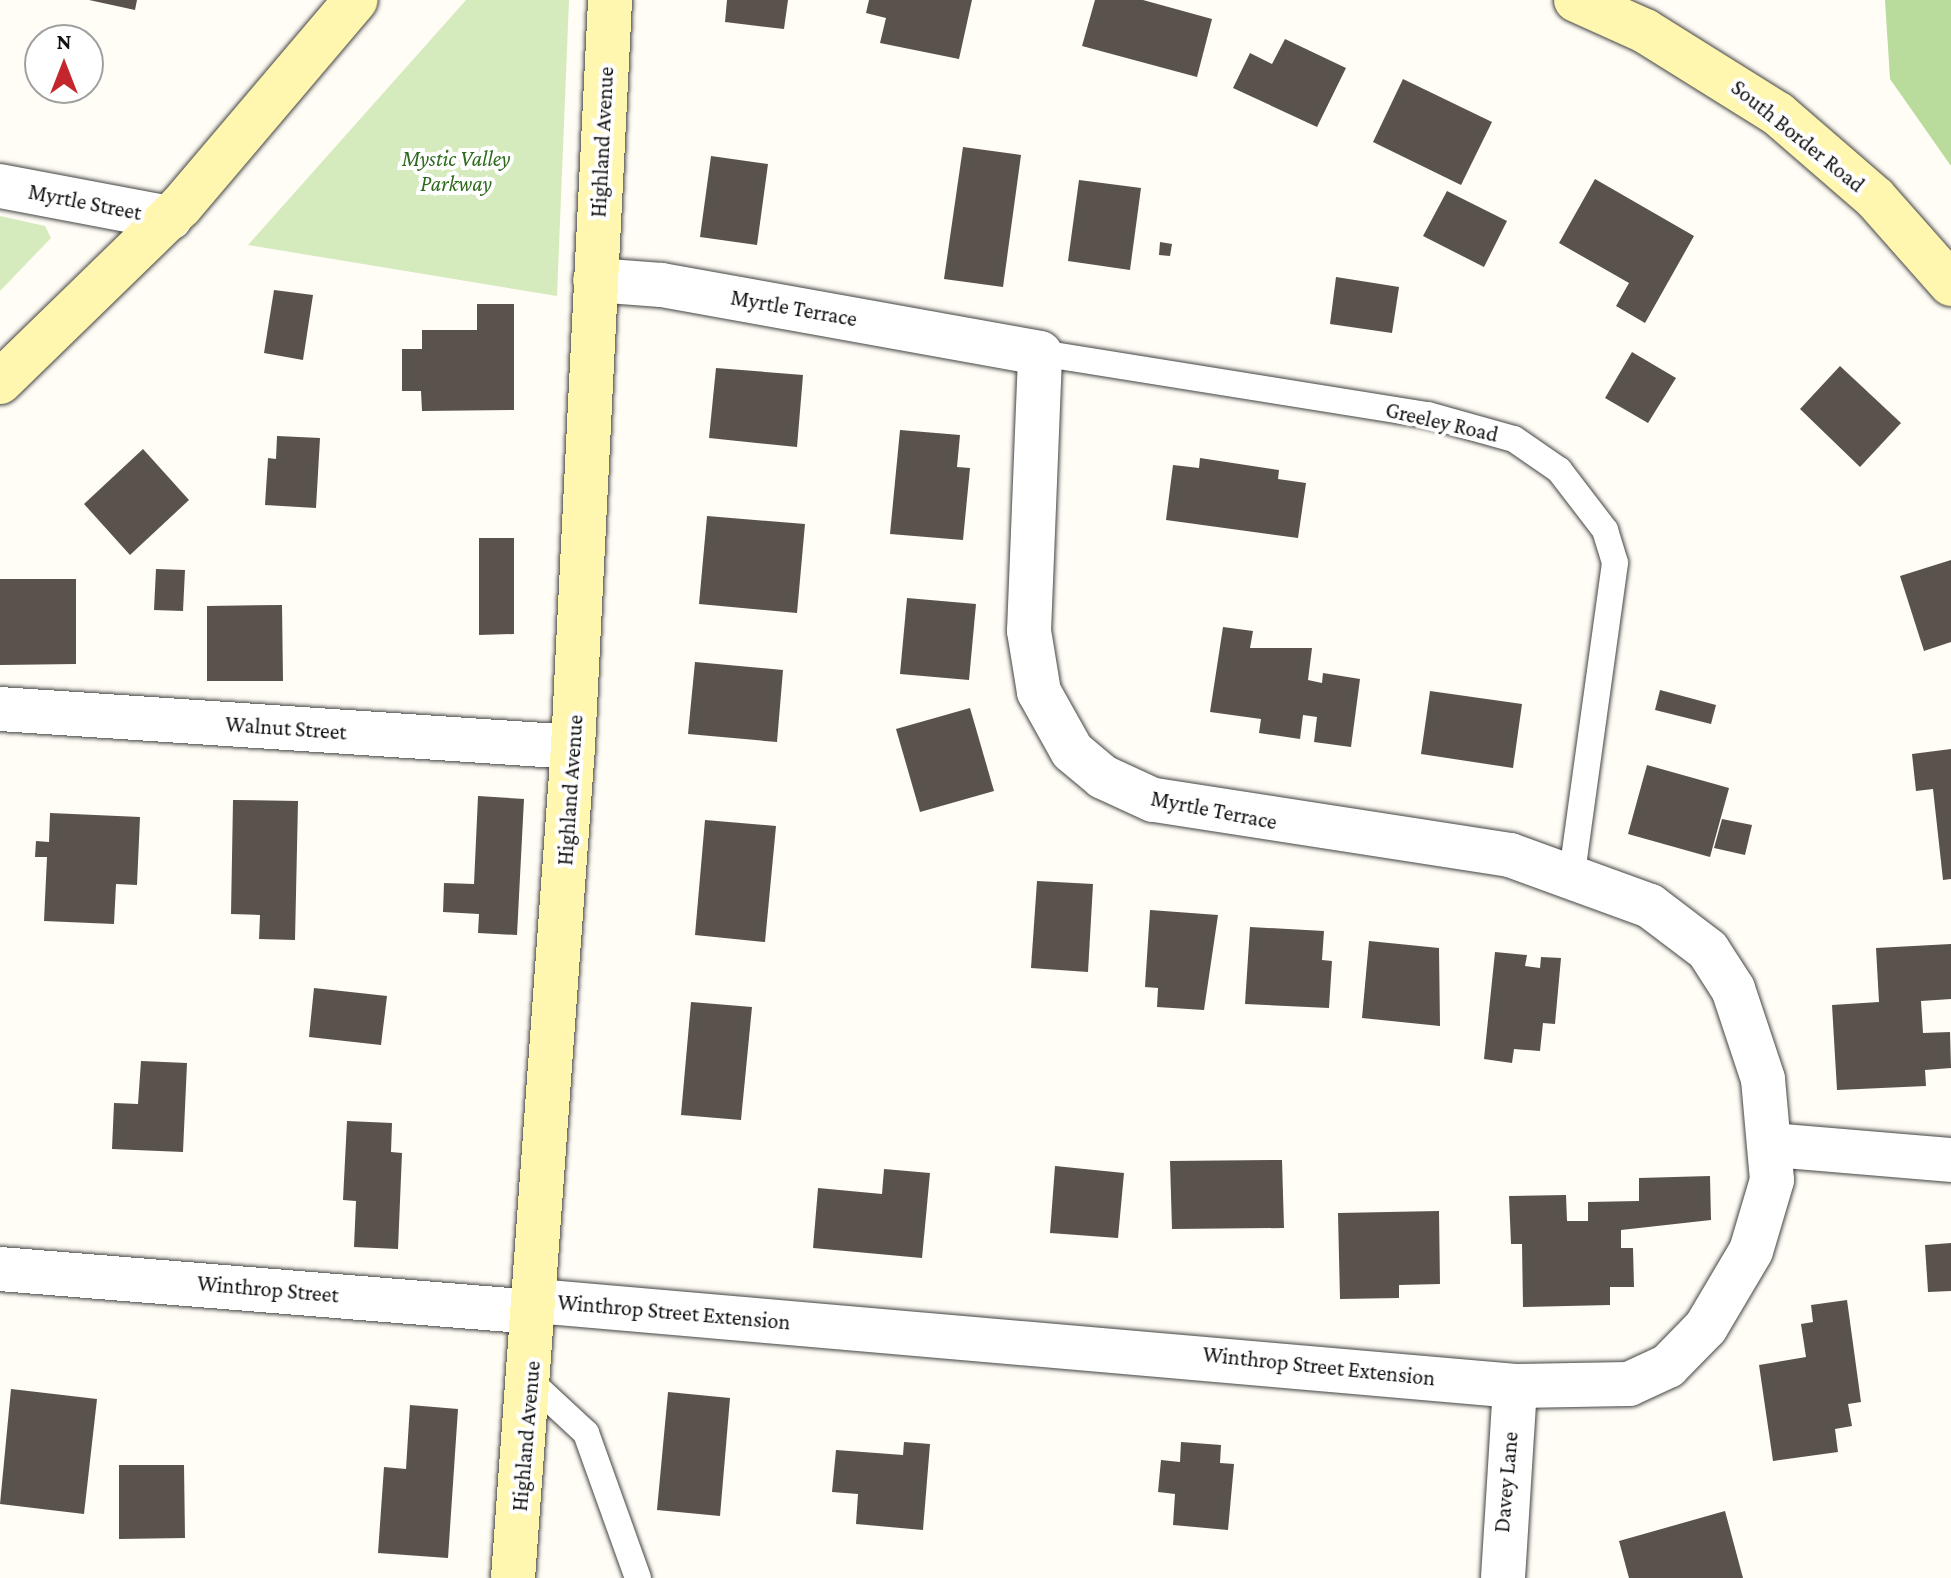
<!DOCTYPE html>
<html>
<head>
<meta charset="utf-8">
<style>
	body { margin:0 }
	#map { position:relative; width:1951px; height:1578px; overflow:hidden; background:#fffdf5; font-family:"Crimson Pro",serif }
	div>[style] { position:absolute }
	.green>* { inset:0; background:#d5ebbd }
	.forest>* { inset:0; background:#b9dc9c }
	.building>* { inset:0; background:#5a524d }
	.roads { filter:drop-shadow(0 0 2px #444) drop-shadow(0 0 2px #444) }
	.service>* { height:26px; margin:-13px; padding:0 13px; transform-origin:13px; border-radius:13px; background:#fff }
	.minor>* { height:44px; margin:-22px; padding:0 22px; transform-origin:22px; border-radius:22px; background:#fff }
	.secondary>* { height:44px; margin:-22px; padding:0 22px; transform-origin:22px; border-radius:22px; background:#fff6b0 }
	span { translate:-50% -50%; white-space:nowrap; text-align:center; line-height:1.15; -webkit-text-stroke:8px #fff; paint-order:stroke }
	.street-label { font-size:22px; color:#111 }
	.park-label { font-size:22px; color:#2f6b1f; font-style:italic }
	.north { position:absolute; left:24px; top:24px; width:80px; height:80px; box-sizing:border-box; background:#fff; border:2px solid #a0a0a0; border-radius:50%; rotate:0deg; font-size:22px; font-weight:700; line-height:32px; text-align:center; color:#111 }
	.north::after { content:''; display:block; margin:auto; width:28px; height:36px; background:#c4262e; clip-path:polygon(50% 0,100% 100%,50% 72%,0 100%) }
</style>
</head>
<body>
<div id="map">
	<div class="green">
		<i style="clip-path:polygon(466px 0,569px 0,557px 296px,248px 245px)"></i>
		<i style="clip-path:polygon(0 216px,45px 226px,51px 238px,0 291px)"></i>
	</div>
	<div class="forest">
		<i style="clip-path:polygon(1885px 0,1951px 0,1951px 166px,1890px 79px)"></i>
	</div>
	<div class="building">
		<i style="clip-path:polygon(89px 0,137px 0,135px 10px)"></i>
		<i style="clip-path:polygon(727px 0,788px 0,784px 29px,725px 22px)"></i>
		<i style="clip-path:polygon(869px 0,972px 0,959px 59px,880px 43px,886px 18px,866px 13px)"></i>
		<i style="clip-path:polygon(1095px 0,1143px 0,1212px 19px,1197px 77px,1082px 46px)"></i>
		<i style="clip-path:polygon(1285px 39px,1346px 68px,1317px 127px,1233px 88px,1250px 53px,1272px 64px)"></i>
		<i style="clip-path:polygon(1403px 79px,1492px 122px,1461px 185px,1373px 142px)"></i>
		<i style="clip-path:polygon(963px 147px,1021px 155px,1003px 287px,944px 279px)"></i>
		<i style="clip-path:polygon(711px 156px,768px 164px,757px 245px,700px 237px)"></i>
		<i style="clip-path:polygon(1595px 179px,1694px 236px,1645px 323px,1616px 306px,1629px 283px,1559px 243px)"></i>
		<i style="clip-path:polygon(1079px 180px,1141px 188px,1130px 270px,1068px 261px)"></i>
		<i style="clip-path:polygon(1447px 191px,1507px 221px,1484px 267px,1423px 236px)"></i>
		<i style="clip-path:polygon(1160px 242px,1172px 244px,1170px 256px,1159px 255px)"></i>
		<i style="clip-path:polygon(1336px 277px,1399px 287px,1392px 333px,1330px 324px)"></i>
		<i style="clip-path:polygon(274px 290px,313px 295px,303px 360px,264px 353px)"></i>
		<i style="clip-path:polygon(477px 304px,514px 304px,514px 410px,422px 411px,421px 391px,402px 391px,402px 349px,422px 349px,422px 330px,477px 330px)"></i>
		<i style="clip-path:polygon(1632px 352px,1676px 378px,1648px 423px,1605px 398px)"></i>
		<i style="clip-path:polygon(1840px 366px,1901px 423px,1860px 467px,1800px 409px)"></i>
		<i style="clip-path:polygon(716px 368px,803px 375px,797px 447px,709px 438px)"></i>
		<i style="clip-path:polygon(900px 430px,960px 435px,957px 467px,970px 468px,963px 540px,890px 534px)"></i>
		<i style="clip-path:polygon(277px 436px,320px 438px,316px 508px,265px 505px,268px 458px,276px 459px)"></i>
		<i style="clip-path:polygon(143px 449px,189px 500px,130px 555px,84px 504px)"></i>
		<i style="clip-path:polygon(1200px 458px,1279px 470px,1278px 479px,1306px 483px,1298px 538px,1166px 520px,1173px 465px,1199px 468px)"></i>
		<i style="clip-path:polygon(707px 516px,805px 524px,797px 613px,699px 604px)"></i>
		<i style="clip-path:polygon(479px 538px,514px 538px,514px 634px,479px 635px)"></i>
		<i style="clip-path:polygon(1951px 560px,1951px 642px,1924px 651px,1900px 576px)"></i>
		<i style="clip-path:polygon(156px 569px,185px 570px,183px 611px,154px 610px)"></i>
		<i style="clip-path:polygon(0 579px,76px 579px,76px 664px,0 665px)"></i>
		<i style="clip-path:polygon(907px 598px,976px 604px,969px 680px,900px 674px)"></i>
		<i style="clip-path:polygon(282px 605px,283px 681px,207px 681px,207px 606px)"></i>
		<i style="clip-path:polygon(1223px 627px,1253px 631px,1250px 648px,1312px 648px,1308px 680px,1322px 683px,1323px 673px,1360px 679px,1351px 747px,1314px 742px,1317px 717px,1303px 715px,1300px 739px,1259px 733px,1261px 719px,1210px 712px)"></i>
		<i style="clip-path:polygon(695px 662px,783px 670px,777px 742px,688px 734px)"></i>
		<i style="clip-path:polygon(1660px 690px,1716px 705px,1711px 724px,1655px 710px)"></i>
		<i style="clip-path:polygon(1430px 691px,1522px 704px,1513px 768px,1421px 754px)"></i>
		<i style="clip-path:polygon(970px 708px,994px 791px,920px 812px,896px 729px)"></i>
		<i style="clip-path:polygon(1951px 749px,1951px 879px,1943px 880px,1933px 789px,1916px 791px,1912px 754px)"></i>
		<i style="clip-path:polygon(1647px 765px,1729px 788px,1710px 857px,1628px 834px)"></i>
		<i style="clip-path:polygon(478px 796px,524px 799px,517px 935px,478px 933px,479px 914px,443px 912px,444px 883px,474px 884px)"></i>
		<i style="clip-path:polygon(233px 800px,298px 801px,295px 940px,259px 939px,260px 915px,231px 914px)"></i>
		<i style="clip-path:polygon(50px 813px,140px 817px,137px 885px,116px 884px,114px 924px,44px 921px,47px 857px,35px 857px,36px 841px,49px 842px)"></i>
		<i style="clip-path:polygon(1722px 819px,1752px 825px,1745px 855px,1714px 848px)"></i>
		<i style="clip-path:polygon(705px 820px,776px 826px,765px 942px,695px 935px)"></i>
		<i style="clip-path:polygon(1037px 881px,1093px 884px,1088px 972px,1031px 968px)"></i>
		<i style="clip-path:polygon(1150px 910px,1218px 915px,1204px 1010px,1157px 1007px,1158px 988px,1145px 987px)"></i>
		<i style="clip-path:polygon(1250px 927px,1324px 931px,1322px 960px,1332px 961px,1329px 1008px,1245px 1004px)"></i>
		<i style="clip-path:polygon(1369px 941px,1439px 948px,1440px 1026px,1362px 1018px)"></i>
		<i style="clip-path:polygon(1951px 944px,1951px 999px,1921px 1001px,1923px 1033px,1950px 1032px,1951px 1068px,1925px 1070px,1926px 1086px,1837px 1090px,1832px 1005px,1879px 1002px,1876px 948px)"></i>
		<i style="clip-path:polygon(1495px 952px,1527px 955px,1525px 966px,1540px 968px,1541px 957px,1561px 958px,1555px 1024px,1543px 1023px,1540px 1051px,1514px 1049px,1512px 1063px,1484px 1059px)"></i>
		<i style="clip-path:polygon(314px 988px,387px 996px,381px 1045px,309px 1037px)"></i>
		<i style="clip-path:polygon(691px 1002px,752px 1007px,741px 1120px,681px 1115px)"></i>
		<i style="clip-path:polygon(141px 1061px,187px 1063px,183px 1152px,112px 1149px,114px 1103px,138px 1104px)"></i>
		<i style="clip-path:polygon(347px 1121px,392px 1123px,391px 1152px,402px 1153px,398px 1249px,354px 1247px,356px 1201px,343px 1200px)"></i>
		<i style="clip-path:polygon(1282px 1160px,1284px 1228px,1172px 1229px,1170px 1161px)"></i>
		<i style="clip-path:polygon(1055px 1166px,1124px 1173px,1118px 1238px,1050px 1233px)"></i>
		<i style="clip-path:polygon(884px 1169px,930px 1173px,922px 1258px,813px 1248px,818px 1188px,882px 1194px)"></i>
		<i style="clip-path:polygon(1710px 1176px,1711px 1220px,1621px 1230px,1621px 1248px,1633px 1248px,1634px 1287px,1610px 1287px,1610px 1305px,1523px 1307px,1522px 1244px,1511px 1244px,1509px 1196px,1566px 1195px,1567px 1221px,1588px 1221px,1588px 1202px,1639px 1201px,1639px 1178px)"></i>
		<i style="clip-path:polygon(1439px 1211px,1440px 1284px,1399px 1285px,1399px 1298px,1340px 1299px,1338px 1213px)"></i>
		<i style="clip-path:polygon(1951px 1243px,1951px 1291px,1928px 1292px,1925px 1245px)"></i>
		<i style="clip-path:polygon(1847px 1300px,1861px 1402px,1848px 1404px,1852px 1426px,1835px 1429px,1838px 1452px,1773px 1461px,1759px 1365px,1806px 1357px,1801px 1324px,1813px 1322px,1811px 1305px)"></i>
		<i style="clip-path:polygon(11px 1389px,97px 1399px,84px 1514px,0 1504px)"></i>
		<i style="clip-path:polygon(668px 1392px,730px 1398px,720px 1516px,657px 1510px)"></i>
		<i style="clip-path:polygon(410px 1405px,458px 1409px,448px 1558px,378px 1553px,384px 1467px,406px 1469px)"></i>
		<i style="clip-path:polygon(904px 1442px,930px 1444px,923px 1530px,856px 1524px,858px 1494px,832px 1492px,836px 1450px,903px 1455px)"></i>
		<i style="clip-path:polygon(1181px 1442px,1221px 1445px,1220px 1463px,1234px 1464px,1228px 1530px,1173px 1525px,1175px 1494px,1158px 1492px,1161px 1460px,1180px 1462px)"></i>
		<i style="clip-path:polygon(119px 1465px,184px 1465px,185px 1538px,119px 1539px)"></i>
		<i style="clip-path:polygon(1725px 1511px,1743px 1578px,1629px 1578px,1619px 1541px)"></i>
	</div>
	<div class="roads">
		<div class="service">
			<i style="left:1040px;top:353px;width:393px;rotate:9.1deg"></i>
			<i style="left:1428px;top:415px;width:89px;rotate:15.6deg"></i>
			<i style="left:1514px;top:439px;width:55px;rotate:34.6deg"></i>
			<i style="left:1559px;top:470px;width:76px;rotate:52.5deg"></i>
			<i style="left:1605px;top:530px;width:34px;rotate:73deg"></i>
			<i style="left:1615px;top:563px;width:312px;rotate:97.9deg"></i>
			<i style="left:531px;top:1382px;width:75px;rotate:42.8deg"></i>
			<i style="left:586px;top:1433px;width:154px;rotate:70.3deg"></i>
		</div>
		<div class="minor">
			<i style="left:0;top:186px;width:173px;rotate:10.7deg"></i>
			<i style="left:0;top:709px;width:574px;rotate:3.79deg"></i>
			<i style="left:1772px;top:1145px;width:180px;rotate:4.8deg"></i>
			<i style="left:0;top:1269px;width:537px;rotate:4.6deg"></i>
			<i style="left:536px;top:1301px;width:983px;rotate:4.96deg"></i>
			<i style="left:1515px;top:1386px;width:114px;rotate:-1deg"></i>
			<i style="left:1629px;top:1384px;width:43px;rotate:-24.8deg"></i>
			<i style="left:1668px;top:1366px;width:54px;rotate:-45.7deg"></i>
			<i style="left:1706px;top:1327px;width:88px;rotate:-59.4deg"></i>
			<i style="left:1751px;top:1251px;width:74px;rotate:-73.5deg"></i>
			<i style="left:1772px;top:1180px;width:101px;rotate:-95.1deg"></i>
			<i style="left:1763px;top:1079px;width:95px;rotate:-108.4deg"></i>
			<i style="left:1733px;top:989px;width:46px;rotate:-122.7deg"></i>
			<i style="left:1708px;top:950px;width:73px;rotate:-142.8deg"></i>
			<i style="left:1650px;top:906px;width:149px;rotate:-160deg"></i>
			<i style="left:1510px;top:855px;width:361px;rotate:-171.2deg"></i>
			<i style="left:1153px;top:800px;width:55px;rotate:-155.3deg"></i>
			<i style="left:1103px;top:777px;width:40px;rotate:-140deg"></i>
			<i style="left:1072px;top:751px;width:68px;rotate:-119.2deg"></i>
			<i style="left:1039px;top:692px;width:62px;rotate:-99.3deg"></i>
			<i style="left:1029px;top:631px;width:278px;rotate:-87.7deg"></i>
			<i style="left:1040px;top:353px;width:385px;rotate:-169.8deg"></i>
			<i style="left:661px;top:285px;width:66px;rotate:-175.7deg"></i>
			<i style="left:1503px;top:1578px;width:192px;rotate:-86.4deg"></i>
		</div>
		<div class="secondary">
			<i style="left:1576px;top:0;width:76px;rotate:24.2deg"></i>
			<i style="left:1645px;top:31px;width:157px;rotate:32deg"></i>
			<i style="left:1778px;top:114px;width:128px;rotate:40.9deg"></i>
			<i style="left:1875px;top:198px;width:115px;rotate:48.5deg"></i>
			<i style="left:0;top:382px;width:252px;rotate:-44.2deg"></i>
			<i style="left:181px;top:206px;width:270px;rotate:-49.7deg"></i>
			<i style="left:513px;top:1578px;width:833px;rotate:-85.87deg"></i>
			<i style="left:573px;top:747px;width:748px;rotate:-87.16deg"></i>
		</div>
	</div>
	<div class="street-label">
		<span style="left:1798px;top:136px;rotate:39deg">South Border Road</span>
		<span style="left:602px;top:142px;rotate:-87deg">Highland Avenue</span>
		<span style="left:85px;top:202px;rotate:11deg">Myrtle Street</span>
		<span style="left:794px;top:308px;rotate:10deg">Myrtle Terrace</span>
		<span style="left:1442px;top:422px;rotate:13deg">Greeley Road</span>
		<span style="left:286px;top:728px;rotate:4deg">Walnut Street</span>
		<span style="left:570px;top:790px;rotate:-86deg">Highland Avenue</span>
		<span style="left:1214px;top:810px;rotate:11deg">Myrtle Terrace</span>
		<span style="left:268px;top:1289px;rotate:5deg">Winthrop Street</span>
		<span style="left:674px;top:1312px;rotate:5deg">Winthrop Street Extension</span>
		<span style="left:1319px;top:1366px;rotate:6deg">Winthrop Street Extension</span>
		<span style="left:526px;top:1436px;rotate:-85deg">Highland Avenue</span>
		<span style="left:1506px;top:1482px;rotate:-85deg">Davey Lane</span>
	</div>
	<div class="park-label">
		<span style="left:456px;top:171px">Mystic Valley<br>Parkway</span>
	</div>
	<div class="north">N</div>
</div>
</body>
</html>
